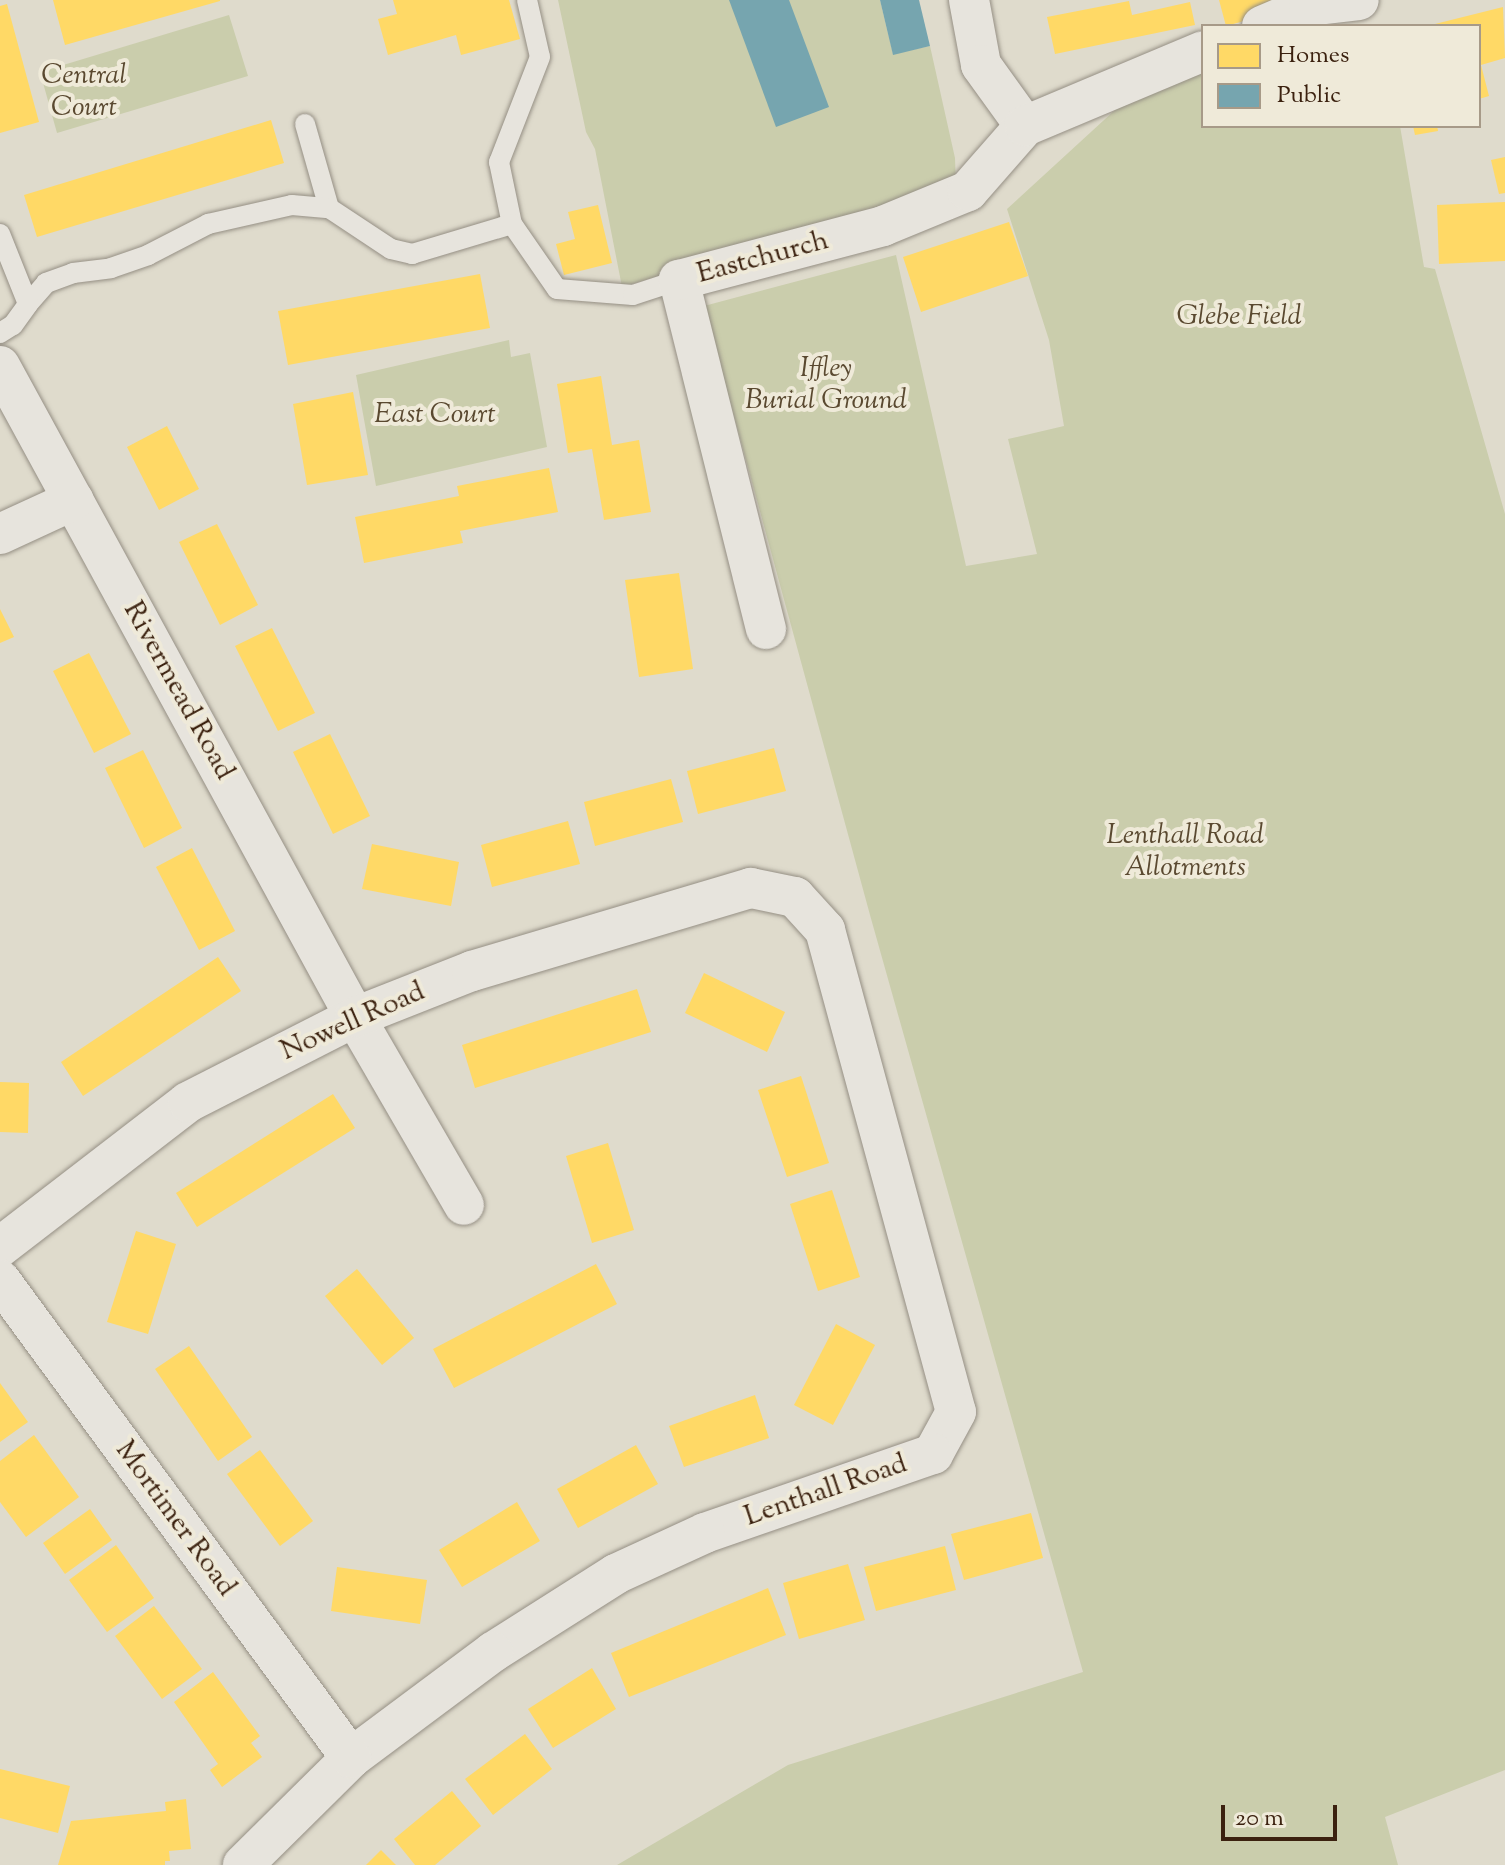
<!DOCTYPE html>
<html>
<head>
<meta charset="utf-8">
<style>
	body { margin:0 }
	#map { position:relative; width:1505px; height:1865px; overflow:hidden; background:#dfdbcc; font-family:"Sorts Mill Goudy",serif }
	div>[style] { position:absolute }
	.green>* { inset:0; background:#cacdac }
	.homes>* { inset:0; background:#ffd966 }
	.public>* { inset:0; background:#76a5af }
	.roads { filter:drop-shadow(0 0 2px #958f84) drop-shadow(0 0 2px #958f84) }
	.service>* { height:20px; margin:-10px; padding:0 10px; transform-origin:10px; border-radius:10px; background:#e7e4dd }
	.minor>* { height:40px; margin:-20px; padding:0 20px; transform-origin:20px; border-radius:20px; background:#e7e4dd }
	span { translate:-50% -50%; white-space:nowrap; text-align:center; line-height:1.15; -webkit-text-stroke:8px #efead9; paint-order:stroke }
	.park-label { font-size:28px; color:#5a4930; font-style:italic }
	.street-label { font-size:28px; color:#3b210f }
	.legend { position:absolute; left:1201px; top:24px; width:280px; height:104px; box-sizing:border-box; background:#efead9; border:2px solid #a79a88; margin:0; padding:10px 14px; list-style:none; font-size:24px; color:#3b210f }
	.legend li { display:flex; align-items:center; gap:16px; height:40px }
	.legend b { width:40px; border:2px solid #a79a88 }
	.scale { position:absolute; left:1221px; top:1805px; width:116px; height:36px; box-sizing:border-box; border:4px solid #3b210f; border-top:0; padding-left:10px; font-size:24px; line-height:28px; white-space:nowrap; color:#3b210f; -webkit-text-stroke:6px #efead9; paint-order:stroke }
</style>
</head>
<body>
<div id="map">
	<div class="green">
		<i style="clip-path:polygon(558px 0,880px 0,893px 54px,930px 46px,955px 158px,956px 188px,622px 287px,595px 149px,586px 132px)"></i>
		<i style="clip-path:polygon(229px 15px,248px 76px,57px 133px,40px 72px)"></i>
		<i style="clip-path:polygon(1203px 73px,1203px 126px,1400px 126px,1424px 267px,1435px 269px,1505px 514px,1505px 1770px,1385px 1817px,1398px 1865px,617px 1865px,788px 1765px,1083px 1672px,870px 915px,704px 306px,896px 255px,966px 566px,1037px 554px,1008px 439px,1064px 426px,1049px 340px,1007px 209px,1128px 98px)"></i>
		<i style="clip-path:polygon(509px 340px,511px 357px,530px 353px,547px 447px,376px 486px,356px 375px)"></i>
	</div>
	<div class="homes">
		<i style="clip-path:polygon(53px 0,220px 0,220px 1px,65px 45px)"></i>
		<i style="clip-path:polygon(393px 0,509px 0,520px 39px,461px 55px,456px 35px,388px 55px,378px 19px,397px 14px)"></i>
		<i style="clip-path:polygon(1219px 0,1317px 0,1317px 1px,1226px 26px)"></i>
		<i style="clip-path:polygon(1129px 1px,1132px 15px,1190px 2px,1195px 25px,1055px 54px,1047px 17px)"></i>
		<i style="clip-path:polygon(7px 4px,39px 122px,0 133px,0 6px)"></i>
		<i style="clip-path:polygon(1503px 7px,1505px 58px,1481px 65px,1489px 96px,1479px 99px,1479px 26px,1431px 25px)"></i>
		<i style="clip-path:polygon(271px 120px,284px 163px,37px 237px,24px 195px)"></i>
		<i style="clip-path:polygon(1413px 126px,1437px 126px,1438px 131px,1415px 135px)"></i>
		<i style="clip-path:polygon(1505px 157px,1505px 193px,1499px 194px,1491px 160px)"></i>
		<i style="clip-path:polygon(1505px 202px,1505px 261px,1439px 264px,1437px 205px)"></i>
		<i style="clip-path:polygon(598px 205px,612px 263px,564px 275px,556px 244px,575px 239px,568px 212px)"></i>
		<i style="clip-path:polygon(1009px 222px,1028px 276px,921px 312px,903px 257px)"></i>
		<i style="clip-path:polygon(480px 274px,490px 328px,288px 365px,278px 311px)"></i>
		<i style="clip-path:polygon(601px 376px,612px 445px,639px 440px,651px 512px,604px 520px,592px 449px,568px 453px,557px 384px)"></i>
		<i style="clip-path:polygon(353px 392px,368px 475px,307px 485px,293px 404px)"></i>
		<i style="clip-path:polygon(167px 426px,199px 489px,159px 510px,127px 447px)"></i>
		<i style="clip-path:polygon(549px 468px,558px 512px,460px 531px,463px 543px,364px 563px,355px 517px,459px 496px,457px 486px)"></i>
		<i style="clip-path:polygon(217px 524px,258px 605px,220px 625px,179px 542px)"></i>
		<i style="clip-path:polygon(679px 573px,693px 669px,639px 677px,625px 580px)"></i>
		<i style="clip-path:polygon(0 609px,14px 637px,0 643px)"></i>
		<i style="clip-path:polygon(272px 628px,315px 713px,278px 731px,235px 646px)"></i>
		<i style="clip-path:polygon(89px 653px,131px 734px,94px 753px,53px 671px)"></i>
		<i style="clip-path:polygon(330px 734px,370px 816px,333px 834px,293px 752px)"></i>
		<i style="clip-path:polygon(774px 748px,786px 791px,698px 814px,687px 771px)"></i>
		<i style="clip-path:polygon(143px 750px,182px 828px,144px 848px,105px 768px)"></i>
		<i style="clip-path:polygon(671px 779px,683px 822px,595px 846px,584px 802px)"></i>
		<i style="clip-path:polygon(568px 821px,580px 864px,492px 887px,481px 845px)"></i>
		<i style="clip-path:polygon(372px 844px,459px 862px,451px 906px,362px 889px)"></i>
		<i style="clip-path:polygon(192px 848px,235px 931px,199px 950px,156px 867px)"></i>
		<i style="clip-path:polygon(218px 957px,241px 991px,83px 1096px,61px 1062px)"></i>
		<i style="clip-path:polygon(704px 973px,785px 1012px,767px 1052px,685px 1013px)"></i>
		<i style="clip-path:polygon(637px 989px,651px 1032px,475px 1088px,462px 1045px)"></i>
		<i style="clip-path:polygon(801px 1076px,829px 1163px,787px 1177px,758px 1090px)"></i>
		<i style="clip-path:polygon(0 1082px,29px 1083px,28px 1133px,0 1132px)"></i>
		<i style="clip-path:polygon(333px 1094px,355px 1128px,197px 1227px,176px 1193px)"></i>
		<i style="clip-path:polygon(608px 1143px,634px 1230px,592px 1243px,566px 1156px)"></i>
		<i style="clip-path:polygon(832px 1190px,860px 1277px,818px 1291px,790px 1204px)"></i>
		<i style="clip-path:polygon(136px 1231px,176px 1244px,148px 1334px,107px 1322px)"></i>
		<i style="clip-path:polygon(596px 1264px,617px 1304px,454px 1388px,433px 1349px)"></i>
		<i style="clip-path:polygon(357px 1269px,414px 1338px,382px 1365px,325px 1296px)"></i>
		<i style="clip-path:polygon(836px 1324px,875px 1345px,833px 1425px,794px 1405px)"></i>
		<i style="clip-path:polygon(189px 1346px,252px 1437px,218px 1461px,155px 1369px)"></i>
		<i style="clip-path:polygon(0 1383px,28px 1422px,0 1442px)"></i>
		<i style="clip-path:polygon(755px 1395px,769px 1438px,684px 1467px,669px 1426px)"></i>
		<i style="clip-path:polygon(34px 1435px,79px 1497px,26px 1537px,0 1502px,0 1461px)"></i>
		<i style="clip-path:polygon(636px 1445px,658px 1484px,578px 1528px,557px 1489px)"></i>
		<i style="clip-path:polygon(260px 1450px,313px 1521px,280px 1546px,227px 1474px)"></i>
		<i style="clip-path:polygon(517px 1502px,540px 1541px,462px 1587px,439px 1550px)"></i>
		<i style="clip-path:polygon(90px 1509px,112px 1540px,65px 1574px,43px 1543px)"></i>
		<i style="clip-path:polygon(1031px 1513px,1043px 1558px,964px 1580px,951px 1534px)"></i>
		<i style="clip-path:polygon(116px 1545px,154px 1598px,107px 1632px,69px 1580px)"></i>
		<i style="clip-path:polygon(945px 1546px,956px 1590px,876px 1611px,864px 1567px)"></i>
		<i style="clip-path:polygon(848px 1564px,865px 1620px,799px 1639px,783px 1583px)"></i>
		<i style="clip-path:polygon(337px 1567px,427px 1580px,420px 1624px,331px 1611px)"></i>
		<i style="clip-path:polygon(768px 1588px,786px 1635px,629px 1697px,611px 1653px)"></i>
		<i style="clip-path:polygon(154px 1606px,202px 1669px,162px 1699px,115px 1636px)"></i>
		<i style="clip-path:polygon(592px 1668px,616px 1709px,553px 1748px,528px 1709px)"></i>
		<i style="clip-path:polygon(213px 1672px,260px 1736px,251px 1743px,262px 1757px,222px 1787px,210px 1770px,218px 1764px,174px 1702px)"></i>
		<i style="clip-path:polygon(525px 1734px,552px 1769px,493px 1815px,465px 1779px)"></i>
		<i style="clip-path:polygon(0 1769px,70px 1786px,58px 1833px,0 1818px)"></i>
		<i style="clip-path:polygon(452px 1791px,481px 1826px,435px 1865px,415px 1865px,394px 1839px)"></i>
		<i style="clip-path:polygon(186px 1799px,191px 1849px,169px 1851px,170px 1861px,165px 1861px,165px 1865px,58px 1865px,71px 1821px,166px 1811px,165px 1802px)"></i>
		<i style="clip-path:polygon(381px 1850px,396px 1865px,366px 1865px)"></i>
	</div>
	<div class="public">
		<i style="clip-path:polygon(729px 0,789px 0,829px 107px,776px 127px)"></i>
		<i style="clip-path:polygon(880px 0,919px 0,930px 46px,893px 55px)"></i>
	</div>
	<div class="roads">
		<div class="service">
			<i style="left:527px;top:0;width:58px;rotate:77.2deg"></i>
			<i style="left:540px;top:57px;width:113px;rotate:111.3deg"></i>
			<i style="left:499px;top:162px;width:63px;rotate:78.2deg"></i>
			<i style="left:512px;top:224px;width:79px;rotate:55.3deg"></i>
			<i style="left:557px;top:289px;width:76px;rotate:4.5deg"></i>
			<i style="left:633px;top:295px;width:48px;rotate:-18.1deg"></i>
			<i style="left:305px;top:124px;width:87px;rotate:74.1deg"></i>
			<i style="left:0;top:234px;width:75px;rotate:68.2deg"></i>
			<i style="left:28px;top:304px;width:28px;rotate:-49deg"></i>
			<i style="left:46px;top:283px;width:29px;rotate:-20deg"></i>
			<i style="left:73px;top:273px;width:38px;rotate:-7deg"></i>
			<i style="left:111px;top:268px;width:39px;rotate:-19deg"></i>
			<i style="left:148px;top:255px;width:68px;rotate:-27.3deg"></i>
			<i style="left:208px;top:224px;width:86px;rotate:-12.7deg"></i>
			<i style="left:292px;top:205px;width:37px;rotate:5deg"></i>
			<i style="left:329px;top:208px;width:74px;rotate:33.5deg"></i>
			<i style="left:391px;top:249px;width:22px;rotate:13deg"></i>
			<i style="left:412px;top:254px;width:104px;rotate:-16.7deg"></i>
			<i style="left:0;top:333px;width:15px;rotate:-32deg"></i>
			<i style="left:13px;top:325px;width:26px;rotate:-54deg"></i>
		</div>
		<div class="minor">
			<i style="left:969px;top:0;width:66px;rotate:79.5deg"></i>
			<i style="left:981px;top:65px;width:75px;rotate:54.2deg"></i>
			<i style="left:1262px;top:26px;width:51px;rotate:-23.1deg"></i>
			<i style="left:1309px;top:6px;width:50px;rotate:-6.8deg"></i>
			<i style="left:0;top:366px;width:742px;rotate:61.4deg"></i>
			<i style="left:355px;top:1017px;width:217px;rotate:59.9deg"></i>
			<i style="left:0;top:534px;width:81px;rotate:-24.7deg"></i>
			<i style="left:766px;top:629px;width:360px;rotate:-104deg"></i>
			<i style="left:679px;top:280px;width:211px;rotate:-14.8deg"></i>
			<i style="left:883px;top:226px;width:92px;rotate:-22.4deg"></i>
			<i style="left:968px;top:191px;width:86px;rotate:-48.8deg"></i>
			<i style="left:1025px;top:126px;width:193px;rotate:-22.8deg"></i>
			<i style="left:0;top:1247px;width:237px;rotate:-37.6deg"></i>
			<i style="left:188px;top:1102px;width:187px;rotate:-27deg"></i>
			<i style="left:355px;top:1017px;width:126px;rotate:-21.5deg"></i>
			<i style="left:472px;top:971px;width:291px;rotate:-16.6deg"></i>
			<i style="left:751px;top:888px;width:45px;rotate:11.6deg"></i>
			<i style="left:795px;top:897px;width:45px;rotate:47.7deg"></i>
			<i style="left:825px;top:930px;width:499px;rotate:74.8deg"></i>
			<i style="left:956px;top:1412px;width:48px;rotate:118.7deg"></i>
			<i style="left:933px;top:1454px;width:241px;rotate:160.9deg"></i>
			<i style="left:705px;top:1533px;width:98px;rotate:155.3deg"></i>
			<i style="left:616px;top:1574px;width:146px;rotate:147.6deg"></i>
			<i style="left:493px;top:1652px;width:177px;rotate:143.3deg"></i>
			<i style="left:351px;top:1758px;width:152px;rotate:135.3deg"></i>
			<i style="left:0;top:1280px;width:593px;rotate:53.71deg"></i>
		</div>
	</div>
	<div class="park-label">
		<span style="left:84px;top:92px">Central<br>Court</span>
		<span style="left:1239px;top:317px">Glebe Field</span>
		<span style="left:826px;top:385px">Iffley<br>Burial Ground</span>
		<span style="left:435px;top:415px">East Court</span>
		<span style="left:1185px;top:852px">Lenthall Road<br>Allotments</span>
	</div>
	<div class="street-label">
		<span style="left:763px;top:258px;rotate:-15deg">Eastchurch</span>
		<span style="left:178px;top:691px;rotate:61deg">Rivermead Road</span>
		<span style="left:353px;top:1022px;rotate:-24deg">Nowell Road</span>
		<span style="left:826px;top:1491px;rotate:-19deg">Lenthall Road</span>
		<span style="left:175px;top:1519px;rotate:54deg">Mortimer Road</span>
	</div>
	<ul class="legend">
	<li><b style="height:22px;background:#ffd966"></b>Homes</li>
	<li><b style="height:22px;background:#76a5af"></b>Public</li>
	</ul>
	<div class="scale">20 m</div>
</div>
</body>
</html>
